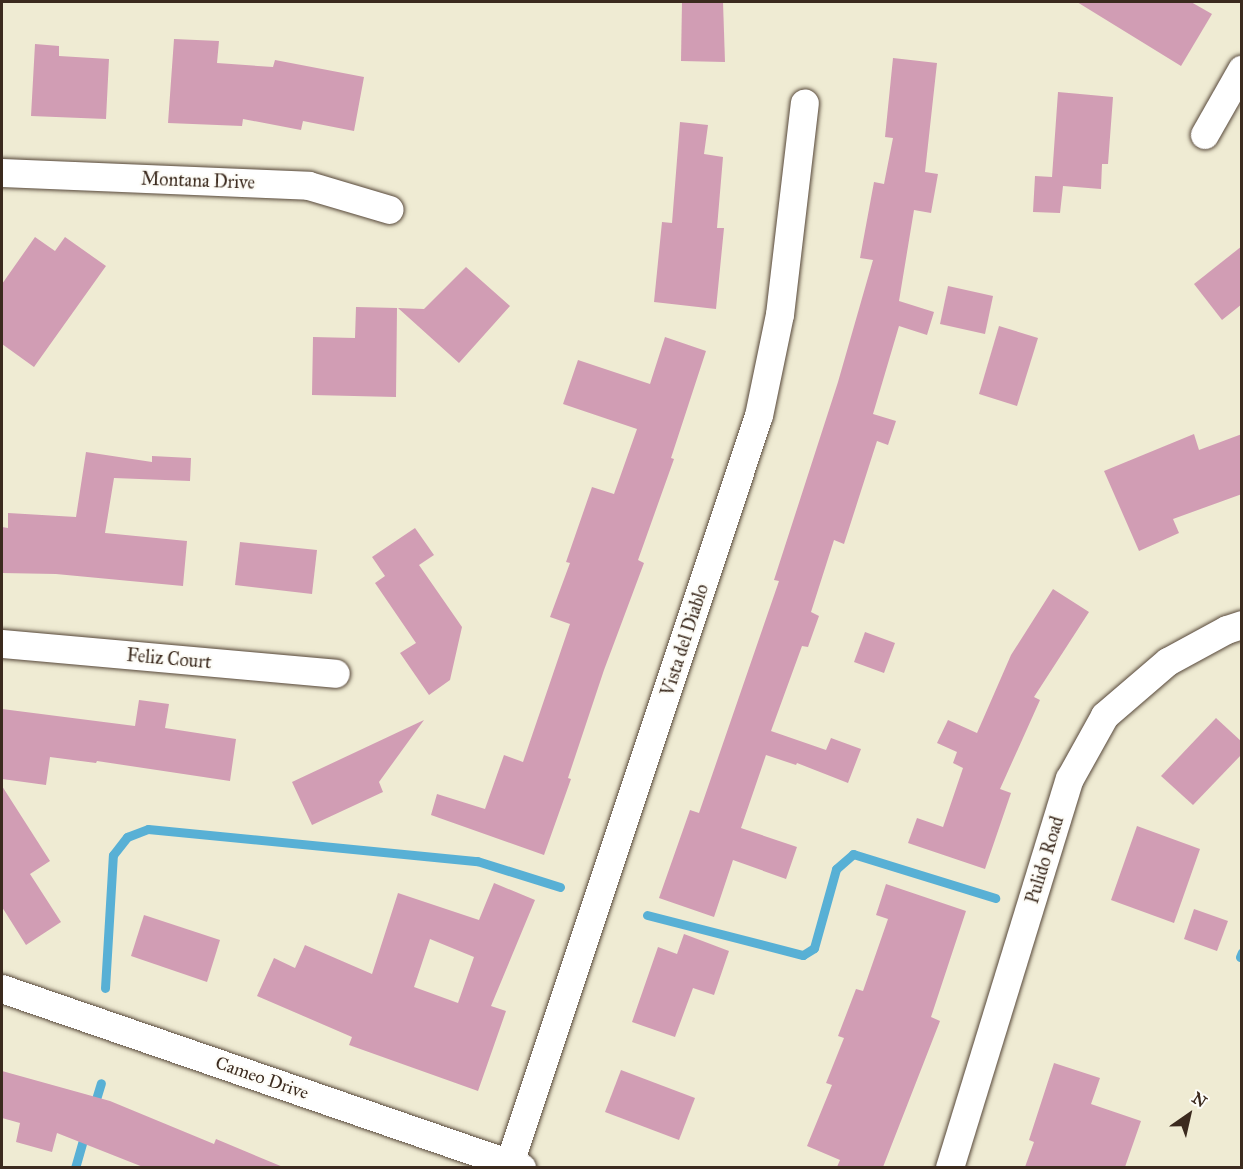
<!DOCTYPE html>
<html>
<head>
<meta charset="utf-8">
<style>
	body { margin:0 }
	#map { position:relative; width:1243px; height:1169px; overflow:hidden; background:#efebd3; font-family:"IM FELL Great Primer",serif }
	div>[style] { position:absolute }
	.stream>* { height:9px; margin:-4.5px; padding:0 4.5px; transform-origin:4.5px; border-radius:4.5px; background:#58b0d5 }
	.building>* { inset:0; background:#d19db4 }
	.roads { filter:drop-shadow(0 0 2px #564739) drop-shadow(0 0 2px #564739) }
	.minor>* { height:28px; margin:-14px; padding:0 14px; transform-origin:14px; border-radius:14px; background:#fff }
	span { translate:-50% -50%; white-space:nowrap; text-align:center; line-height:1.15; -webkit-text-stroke:4.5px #fdfcf7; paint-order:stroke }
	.street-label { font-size:18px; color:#3b2a1e }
	.frame { position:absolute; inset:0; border:3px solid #3b2a1e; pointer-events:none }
	.north { position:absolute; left:1159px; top:1085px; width:60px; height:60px; -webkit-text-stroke:4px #fdfcf7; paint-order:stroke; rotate:34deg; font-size:16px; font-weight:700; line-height:24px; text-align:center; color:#3b2a1e }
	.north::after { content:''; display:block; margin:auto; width:21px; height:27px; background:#3b2a1e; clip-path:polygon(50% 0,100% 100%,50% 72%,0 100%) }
</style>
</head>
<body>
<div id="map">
	<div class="stream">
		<i style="left:647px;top:915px;width:161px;rotate:14.4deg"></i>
		<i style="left:803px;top:955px;width:13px;rotate:-32deg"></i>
		<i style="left:814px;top:948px;width:82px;rotate:-74.4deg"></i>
		<i style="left:836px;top:869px;width:23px;rotate:-41deg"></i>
		<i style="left:853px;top:854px;width:149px;rotate:17.2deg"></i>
		<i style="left:1240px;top:957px;width:5px;rotate:-68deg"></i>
		<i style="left:105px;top:988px;width:133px;rotate:-86.6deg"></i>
		<i style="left:113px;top:855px;width:23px;rotate:-52deg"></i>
		<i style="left:127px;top:837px;width:22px;rotate:-21deg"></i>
		<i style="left:148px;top:829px;width:331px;rotate:5.6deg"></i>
		<i style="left:477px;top:861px;width:87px;rotate:17.4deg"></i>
		<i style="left:93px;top:1109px;width:27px;rotate:-73deg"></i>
		<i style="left:75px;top:1168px;width:35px;rotate:-74deg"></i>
	</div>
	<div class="building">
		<i style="clip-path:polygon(682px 2px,723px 2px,725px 62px,681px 61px)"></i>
		<i style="clip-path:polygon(1077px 2px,1191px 2px,1212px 14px,1181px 66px)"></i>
		<i style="clip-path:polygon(174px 39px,219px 41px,217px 63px,273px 67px,275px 60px,364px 77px,354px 131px,303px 121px,301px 130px,243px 119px,242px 126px,168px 123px)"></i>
		<i style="clip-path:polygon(35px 44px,59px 46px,59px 56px,109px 59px,106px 119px,31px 116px)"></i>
		<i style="clip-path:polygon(893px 58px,937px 63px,925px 172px,938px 174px,931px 213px,914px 210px,899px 301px,934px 312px,927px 335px,899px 326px,873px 414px,896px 421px,888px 445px,877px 441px,844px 544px,834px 540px,811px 612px,819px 616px,808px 647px,802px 646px,771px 731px,826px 750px,831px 738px,861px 749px,848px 783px,797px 763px,796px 765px,766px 755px,741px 828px,797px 847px,786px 879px,733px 860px,714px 917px,659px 898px,690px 810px,699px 813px,779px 581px,774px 580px,838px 382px,873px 260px,860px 258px,874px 182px,884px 184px,893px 138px,885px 137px)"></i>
		<i style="clip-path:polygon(1058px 92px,1113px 97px,1108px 164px,1102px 164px,1101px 189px,1063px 186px,1060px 213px,1033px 212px,1035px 176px,1052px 177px)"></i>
		<i style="clip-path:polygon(680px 122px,708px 125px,704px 154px,723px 157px,717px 228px,724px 228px,716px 309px,654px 302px,662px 222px,672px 223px)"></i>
		<i style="clip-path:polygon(35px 237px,55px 251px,65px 237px,106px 266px,34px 367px,2px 344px,2px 284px)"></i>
		<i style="clip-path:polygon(1242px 246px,1242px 304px,1222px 320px,1194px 284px)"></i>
		<i style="clip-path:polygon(466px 267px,510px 306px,459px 363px,398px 308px,424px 309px)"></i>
		<i style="clip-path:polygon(948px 286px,993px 296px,985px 334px,940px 324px)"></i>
		<i style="clip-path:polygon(356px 307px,397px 308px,396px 397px,312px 395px,313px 337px,355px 338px)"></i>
		<i style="clip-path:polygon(999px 326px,1038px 338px,1017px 406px,979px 394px)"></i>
		<i style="clip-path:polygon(665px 337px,706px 351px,671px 458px,674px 459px,638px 560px,644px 563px,604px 670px,568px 778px,571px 779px,544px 855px,431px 815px,437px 794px,485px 809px,504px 755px,523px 762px,570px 624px,550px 617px,570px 563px,566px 562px,592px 487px,614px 494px,637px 429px,563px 404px,578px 360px,650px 384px)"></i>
		<i style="clip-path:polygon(1194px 434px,1199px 450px,1242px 434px,1242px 494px,1173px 519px,1179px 533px,1139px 551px,1104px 471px)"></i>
		<i style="clip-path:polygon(86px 452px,152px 462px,152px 456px,191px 458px,190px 481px,114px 478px,105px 533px,187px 541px,183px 586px,56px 574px,2px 573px,2px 527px,8px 528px,8px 513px,76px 517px)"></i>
		<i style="clip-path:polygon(415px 528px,434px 555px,419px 565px,462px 627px,450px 680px,429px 695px,400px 653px,416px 643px,375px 583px,385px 576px,372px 557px)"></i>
		<i style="clip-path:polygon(240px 542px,317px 550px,312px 594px,235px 585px)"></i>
		<i style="clip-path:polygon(1053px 589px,1089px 612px,1034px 697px,1040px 700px,1000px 789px,1011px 793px,985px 869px,908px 843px,917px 818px,943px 827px,963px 768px,953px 763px,957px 752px,937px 743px,948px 720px,977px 733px,1011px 655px)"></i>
		<i style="clip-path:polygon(865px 632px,895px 643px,884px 673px,854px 662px)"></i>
		<i style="clip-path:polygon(139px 700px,169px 704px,165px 728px,236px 739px,230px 781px,97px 761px,96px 763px,50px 757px,46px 785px,2px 779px,2px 709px,135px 726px)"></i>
		<i style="clip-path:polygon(1216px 718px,1242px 742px,1242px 754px,1193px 805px,1161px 776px)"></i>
		<i style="clip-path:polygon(424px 720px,379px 782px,383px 792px,312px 825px,292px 782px)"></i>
		<i style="clip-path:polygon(2px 786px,50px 861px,30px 874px,61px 922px,26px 945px,2px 907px)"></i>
		<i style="clip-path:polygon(1137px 826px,1200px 849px,1174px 923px,1111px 900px)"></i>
		<i style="clip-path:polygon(evenodd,494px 883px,535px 900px,491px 1006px,506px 1011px,478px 1091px,349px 1045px,352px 1037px,257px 996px,274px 958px,295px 968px,305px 945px,372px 974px,398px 893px,479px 920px,494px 883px,430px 939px,474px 957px,458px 1003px,414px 987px,430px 939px)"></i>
		<i style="clip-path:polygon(886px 884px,966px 911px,931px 1017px,940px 1021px,883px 1167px,837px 1167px,840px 1160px,807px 1146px,832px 1085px,826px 1083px,844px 1038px,838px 1036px,856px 989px,863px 991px,888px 919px,876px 915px)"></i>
		<i style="clip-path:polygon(1194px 909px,1228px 921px,1217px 951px,1184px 939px)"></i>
		<i style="clip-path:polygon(144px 915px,220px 940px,207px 982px,131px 956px)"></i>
		<i style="clip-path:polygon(684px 934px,729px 951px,714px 995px,693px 988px,675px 1037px,632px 1022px,658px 947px,677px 954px)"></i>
		<i style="clip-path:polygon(1054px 1063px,1100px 1078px,1091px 1104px,1141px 1121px,1125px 1167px,1025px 1167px,1034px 1142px,1029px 1140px)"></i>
		<i style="clip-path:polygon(621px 1070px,695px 1098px,679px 1140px,605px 1112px)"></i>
		<i style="clip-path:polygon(2px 1071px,110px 1101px,214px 1144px,216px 1139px,283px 1167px,143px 1167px,57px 1133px,52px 1152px,16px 1142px,20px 1123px,2px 1118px)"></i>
	</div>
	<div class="roads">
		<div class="minor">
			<i style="left:1205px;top:135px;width:75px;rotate:-60.4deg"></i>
			<i style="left:2px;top:173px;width:307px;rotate:2.4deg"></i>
			<i style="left:309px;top:186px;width:84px;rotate:16.5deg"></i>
			<i style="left:2px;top:644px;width:335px;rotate:5.1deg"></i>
			<i style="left:2px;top:989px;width:550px;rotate:19deg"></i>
			<i style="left:510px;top:1163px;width:787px;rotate:-71.57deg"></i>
			<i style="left:759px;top:416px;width:103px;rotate:-78.3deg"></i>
			<i style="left:780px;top:315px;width:213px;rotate:-83.3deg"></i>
			<i style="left:950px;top:1168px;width:407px;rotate:-72.9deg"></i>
			<i style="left:1070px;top:779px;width:72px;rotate:-60.9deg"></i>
			<i style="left:1105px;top:716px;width:83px;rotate:-40.6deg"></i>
			<i style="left:1168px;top:662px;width:67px;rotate:-28.5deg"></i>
			<i style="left:1227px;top:630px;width:16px;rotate:-18deg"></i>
		</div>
	</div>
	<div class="street-label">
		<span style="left:198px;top:181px;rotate:2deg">Montana Drive</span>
		<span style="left:685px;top:640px;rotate:-72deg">Vista del Diablo</span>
		<span style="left:169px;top:659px;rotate:5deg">Feliz Court</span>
		<span style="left:1045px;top:860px;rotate:-73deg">Pulido Road</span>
		<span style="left:262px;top:1078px;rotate:19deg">Cameo Drive</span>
	</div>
	<div class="frame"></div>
	<div class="north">N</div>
</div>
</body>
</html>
